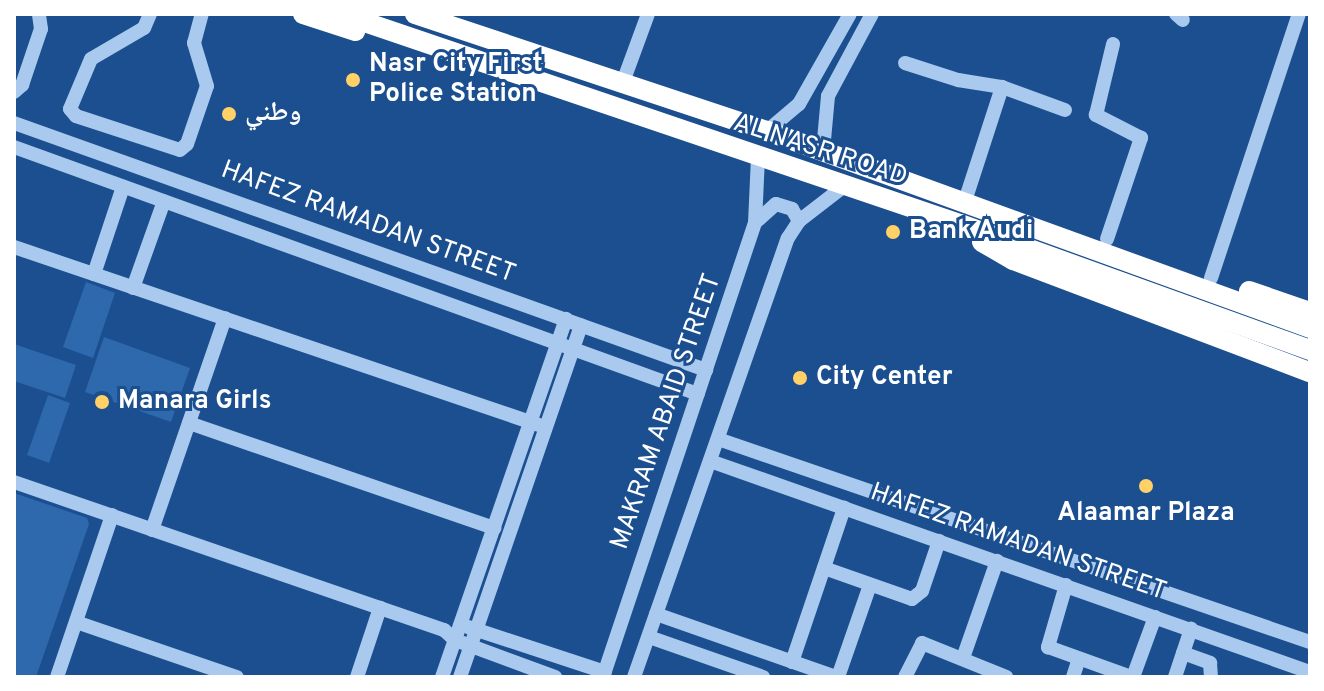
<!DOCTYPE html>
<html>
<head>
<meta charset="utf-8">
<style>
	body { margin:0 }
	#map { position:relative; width:1324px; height:691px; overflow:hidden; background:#1b4f8f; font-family:Overpass,"Noto Naskh Arabic",sans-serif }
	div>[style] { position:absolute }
	.green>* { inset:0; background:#2e69ad }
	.minor>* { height:14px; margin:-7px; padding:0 7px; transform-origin:7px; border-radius:7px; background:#a9c9ee }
	.highway>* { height:20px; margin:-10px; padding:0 10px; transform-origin:10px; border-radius:10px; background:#fff }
	.dots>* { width:22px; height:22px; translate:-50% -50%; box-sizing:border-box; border:4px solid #1b4f8f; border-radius:50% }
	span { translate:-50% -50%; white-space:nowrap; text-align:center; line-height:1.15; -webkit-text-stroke:6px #1b4f8f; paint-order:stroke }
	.poi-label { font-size:26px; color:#fff; font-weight:700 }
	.left { translate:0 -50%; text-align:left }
	.street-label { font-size:26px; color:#fff }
	.frame { position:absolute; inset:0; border:16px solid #fff; pointer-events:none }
</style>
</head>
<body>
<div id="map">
	<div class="green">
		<i style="clip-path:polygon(86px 282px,115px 293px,93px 358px,63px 347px)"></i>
		<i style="clip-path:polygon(104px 337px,190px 368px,171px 422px,85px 392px)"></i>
		<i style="clip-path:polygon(14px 344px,76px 365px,65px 398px,14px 381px)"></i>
		<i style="clip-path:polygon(48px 395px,70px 403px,49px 463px,27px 455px)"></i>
		<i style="clip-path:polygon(14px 493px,87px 518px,89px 524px,36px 677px,14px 677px)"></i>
	</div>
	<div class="minor">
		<i style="left:150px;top:14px;width:15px;rotate:113deg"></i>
		<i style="left:144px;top:28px;width:61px;rotate:149.7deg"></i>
		<i style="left:91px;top:59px;width:54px;rotate:112.8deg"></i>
		<i style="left:70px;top:109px;width:9px;rotate:49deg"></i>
		<i style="left:76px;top:116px;width:109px;rotate:18.1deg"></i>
		<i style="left:180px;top:150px;width:9px;rotate:-41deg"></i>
		<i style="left:187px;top:144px;width:61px;rotate:-71deg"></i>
		<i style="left:207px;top:86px;width:45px;rotate:-106.8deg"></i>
		<i style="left:194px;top:43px;width:30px;rotate:-75deg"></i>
		<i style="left:1176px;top:14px;width:9px;rotate:41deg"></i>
		<i style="left:905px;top:63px;width:56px;rotate:17.8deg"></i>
		<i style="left:958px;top:80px;width:45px;rotate:9deg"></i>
		<i style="left:1002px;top:87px;width:67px;rotate:20.1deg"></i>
		<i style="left:623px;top:82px;width:72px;rotate:-69.8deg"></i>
		<i style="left:14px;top:92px;width:11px;rotate:-41deg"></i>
		<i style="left:22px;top:85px;width:59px;rotate:-71.3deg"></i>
		<i style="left:41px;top:29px;width:15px;rotate:-98deg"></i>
		<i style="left:14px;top:123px;width:735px;rotate:19.64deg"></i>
		<i style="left:767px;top:131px;width:42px;rotate:-40.2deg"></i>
		<i style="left:799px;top:104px;width:103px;rotate:-60.5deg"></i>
		<i style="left:14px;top:147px;width:727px;rotate:19.86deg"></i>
		<i style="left:823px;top:151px;width:55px;rotate:-84.8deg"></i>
		<i style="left:828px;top:96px;width:93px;rotate:-61.8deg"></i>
		<i style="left:965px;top:201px;width:120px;rotate:-72deg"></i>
		<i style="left:758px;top:220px;width:24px;rotate:-42deg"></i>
		<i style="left:776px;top:204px;width:17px;rotate:17deg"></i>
		<i style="left:792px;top:209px;width:14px;rotate:60deg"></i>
		<i style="left:1107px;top:239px;width:107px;rotate:-71.4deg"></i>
		<i style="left:1141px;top:138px;width:51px;rotate:-152.9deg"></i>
		<i style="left:1096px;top:115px;width:73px;rotate:-76.5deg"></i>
		<i style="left:14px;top:247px;width:561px;rotate:18.73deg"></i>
		<i style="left:94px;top:274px;width:92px;rotate:-71.6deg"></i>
		<i style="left:1211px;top:278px;width:278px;rotate:-71.6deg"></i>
		<i style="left:133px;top:288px;width:92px;rotate:-70.4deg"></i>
		<i style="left:189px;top:423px;width:323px;rotate:19deg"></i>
		<i style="left:718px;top:439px;width:626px;rotate:18.93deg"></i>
		<i style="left:710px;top:461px;width:636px;rotate:19.38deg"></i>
		<i style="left:14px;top:482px;width:455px;rotate:19deg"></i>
		<i style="left:444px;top:630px;width:15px;rotate:42deg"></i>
		<i style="left:455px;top:640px;width:107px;rotate:20.3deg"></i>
		<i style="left:152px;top:530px;width:224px;rotate:-71deg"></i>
		<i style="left:824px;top:568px;width:93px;rotate:19.4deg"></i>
		<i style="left:912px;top:599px;width:13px;rotate:-39deg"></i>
		<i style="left:922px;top:591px;width:53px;rotate:-71.2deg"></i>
		<i style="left:1066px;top:585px;width:65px;rotate:106.2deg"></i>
		<i style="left:1048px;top:647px;width:88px;rotate:19.9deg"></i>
		<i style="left:656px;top:614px;width:191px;rotate:19.3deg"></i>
		<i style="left:76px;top:622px;width:170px;rotate:18.9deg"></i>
		<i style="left:468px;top:627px;width:144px;rotate:18.2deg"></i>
		<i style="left:649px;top:637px;width:121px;rotate:19.3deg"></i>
		<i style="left:1183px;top:653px;width:29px;rotate:20deg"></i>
		<i style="left:1210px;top:663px;width:14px;rotate:86deg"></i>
		<i style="left:963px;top:658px;width:103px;rotate:-70.7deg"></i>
		<i style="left:792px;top:662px;width:163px;rotate:-71.3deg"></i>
		<i style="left:57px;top:677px;width:171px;rotate:-71.2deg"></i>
		<i style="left:357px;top:677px;width:73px;rotate:-71.6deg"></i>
		<i style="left:442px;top:677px;width:379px;rotate:-70.9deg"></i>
		<i style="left:460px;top:677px;width:372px;rotate:-71deg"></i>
		<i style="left:603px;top:677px;width:479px;rotate:-71.5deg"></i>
		<i style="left:755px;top:223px;width:65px;rotate:-87.4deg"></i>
		<i style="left:634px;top:677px;width:465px;rotate:-70.7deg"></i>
		<i style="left:788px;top:238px;width:20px;rotate:-57deg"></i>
		<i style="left:799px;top:221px;width:56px;rotate:-37.7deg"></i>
		<i style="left:838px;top:677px;width:97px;rotate:-70.8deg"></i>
		<i style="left:905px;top:677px;width:38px;rotate:-63deg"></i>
		<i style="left:922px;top:643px;width:91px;rotate:22deg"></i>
		<i style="left:1073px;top:677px;width:19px;rotate:-72deg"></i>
		<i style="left:1133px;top:677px;width:64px;rotate:-69.9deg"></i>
		<i style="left:1175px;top:677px;width:51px;rotate:-71.6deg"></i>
	</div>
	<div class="highway">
		<i style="left:303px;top:14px;width:55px;rotate:18.1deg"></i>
		<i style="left:341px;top:14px;width:654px;rotate:18.74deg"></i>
		<i style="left:960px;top:224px;width:372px;rotate:19.8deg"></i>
		<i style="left:415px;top:14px;width:371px;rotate:18.4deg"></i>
		<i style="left:767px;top:131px;width:578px;rotate:19.94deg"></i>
		<i style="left:982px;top:242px;width:36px;rotate:30deg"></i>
		<i style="left:1013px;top:260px;width:317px;rotate:20.7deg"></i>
		<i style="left:1249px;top:291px;width:65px;rotate:19deg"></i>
	</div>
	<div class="dots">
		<i style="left:353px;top:80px;background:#ffd166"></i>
		<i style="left:229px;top:114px;background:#ffd166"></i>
		<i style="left:893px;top:232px;background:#ffd166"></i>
		<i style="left:800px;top:378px;background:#ffd166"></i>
		<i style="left:102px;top:402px;background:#ffd166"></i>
		<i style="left:1146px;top:486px;background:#ffd166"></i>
	</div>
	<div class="poi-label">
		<span class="left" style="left:369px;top:80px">Nasr City First<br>Police Station</span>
		<span class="left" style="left:245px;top:114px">وطني</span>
		<span class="left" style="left:909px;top:232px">Bank Audi</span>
		<span class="left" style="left:816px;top:378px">City Center</span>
		<span class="left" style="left:118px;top:402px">Manara Girls</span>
		<span style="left:1146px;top:514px">Alaamar Plaza</span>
	</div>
	<div class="street-label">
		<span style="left:820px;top:151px;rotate:18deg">AL NASR ROAD</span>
		<span style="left:368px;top:223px;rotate:20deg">HAFEZ RAMADAN STREET</span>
		<span style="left:667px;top:412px;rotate:-71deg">MAKRAM ABAID STREET</span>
		<span style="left:1018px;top:543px;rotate:19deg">HAFEZ RAMADAN STREET</span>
	</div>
	<div class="frame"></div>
</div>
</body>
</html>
